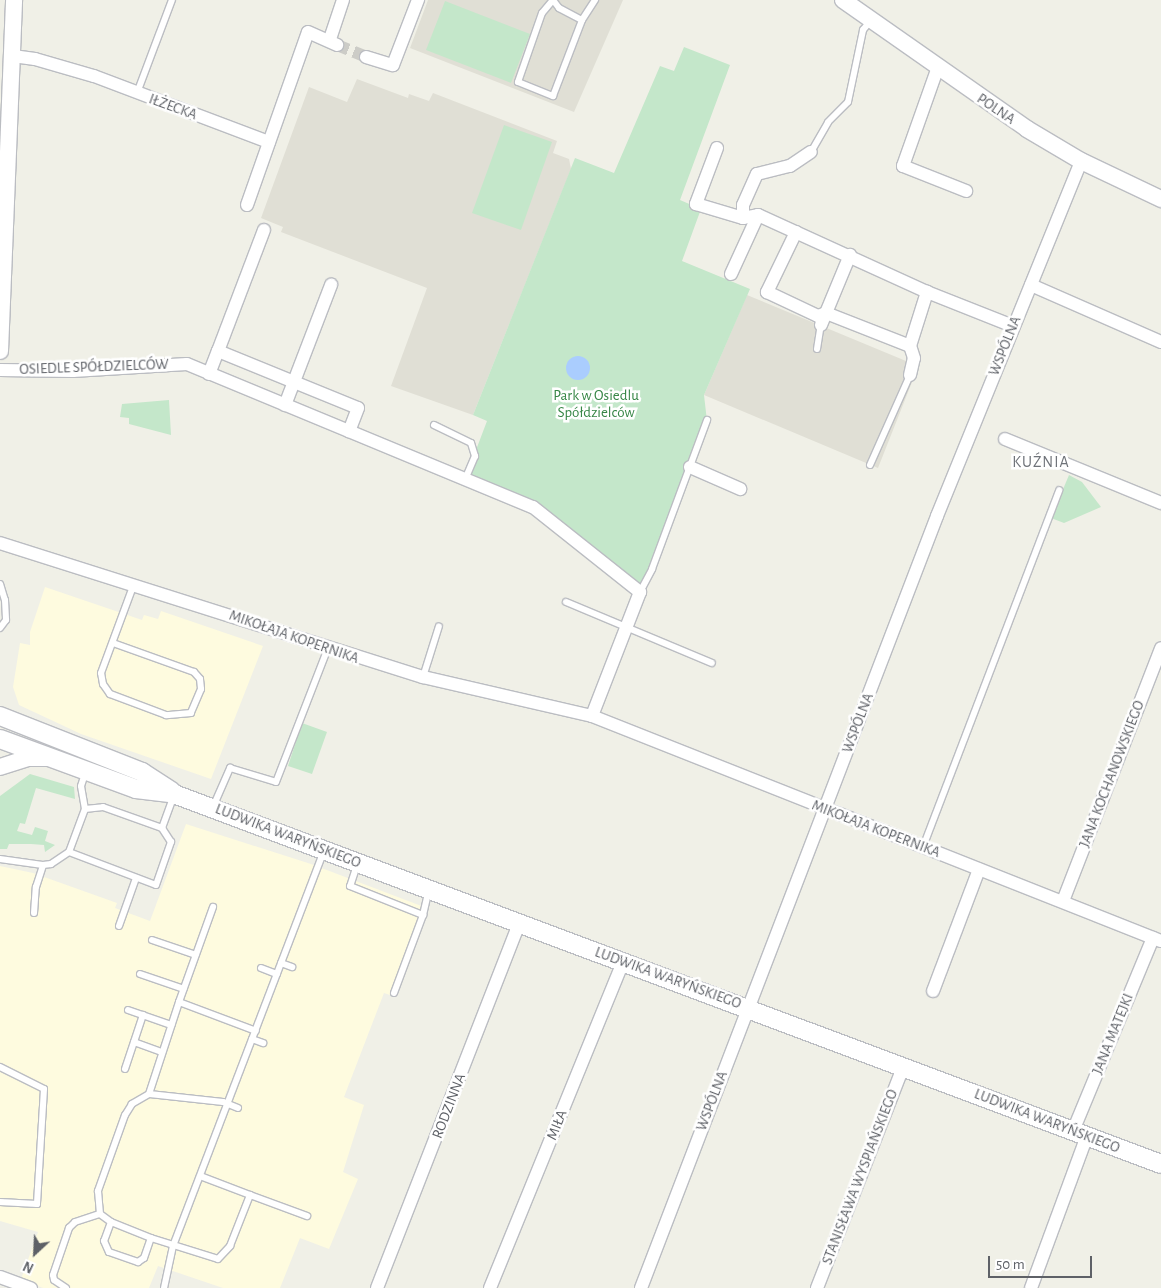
<!DOCTYPE html>
<html>
<head>
<meta charset="utf-8">
<style>
	body { margin:0 }
	#map { position:relative; width:1161px; height:1288px; overflow:hidden; background:#f0f0e7; font-family:"Alegreya Sans",sans-serif }
	div>[style] { position:absolute }
	[style*='--x'] { left:calc(var(--x)*1px); top:calc(var(--y)*1px); width:calc(var(--w)*1px); rotate:calc(var(--a)*1deg) }
	.commercial>* { inset:0; background:#fefbdf }
	.education>* { inset:0; background:#e0dfd5 }
	.green>* { inset:0; background:#c4e7ca }
	.water>* { inset:0; background:#aacdfe }
	.round { border-radius:50% }
	.minor-tunnel>* { height:12px; margin-top:-6px; transform-origin:0; background:repeating-linear-gradient(90deg,#ccccc7 0 12px,transparent 0 18px) }
	.roads { filter:drop-shadow(1px 0 #bbbdc2) drop-shadow(-1px 0 #bbbdc2) drop-shadow(0 1px #bbbdc2) drop-shadow(0 -1px #bbbdc2) }
	.service>* { height:6px; margin:-3px; padding:0 3px; transform-origin:3px; border-radius:3px; background:#fff }
	.minor>* { height:12px; margin:-6px; padding:0 6px; transform-origin:6px; border-radius:6px; background:#fff }
	.tertiary>* { height:16px; margin:-8px; padding:0 8px; transform-origin:8px; border-radius:8px; background:#fff }
	.secondary>* { height:18px; margin:-9px; padding:0 9px; transform-origin:9px; border-radius:9px; background:#fff }
	span { translate:-50% -50%; white-space:nowrap; text-align:center; line-height:1.15; -webkit-text-stroke:5px #fff; paint-order:stroke }
	.street-label { font-size:15px; color:#5e6167 }
	.park-label { font-size:15px; color:#378646 }
	.neighbourhood-label { font-size:16px; color:#6f7379; letter-spacing:1px }
	.north { position:absolute; left:10px; top:1228px; width:50px; height:50px; -webkit-text-stroke:4px #fff; paint-order:stroke; rotate:205deg; font-size:14px; font-weight:700; line-height:20px; text-align:center; color:#5e6167 }
	.north::after { content:''; display:block; margin:auto; width:18px; height:22px; background:#5e6167; clip-path:polygon(50% 0,100% 100%,50% 72%,0 100%) }
	.scale { position:absolute; left:988px; top:1256px; width:104px; height:22px; box-sizing:border-box; border:2px solid #5e6167; border-top:0; padding-left:6px; font-size:15px; line-height:18px; white-space:nowrap; color:#5e6167; -webkit-text-stroke:4px #fff; paint-order:stroke }
</style>
</head>
<body>
<div id="map">
	<div class="commercial">
		<i style="clip-path:polygon(45px 587px,142px 620px,144px 615px,158px 619px,161px 611px,263px 646px,211px 779px,81px 734px,19px 705px,13px 687px,20px 643px,30px 645px,30px 632px)"></i>
		<i style="clip-path:polygon(186px 824px,311px 864px,424px 907px,390px 995px,384px 993px,344px 1097px,364px 1105px,343px 1172px,358px 1179px,329px 1249px,300px 1238px,280px 1288px,223px 1288px,158px 1266px,149px 1288px,43px 1288px,21px 1279px,38px 1232px,0 1221px,0 866px,33px 873px,117px 903px,115px 908px,150px 921px)"></i>
	</div>
	<div class="education">
		<i style="clip-path:polygon(428px 0,623px 0,574px 112px,410px 48px)"></i>
		<i style="clip-path:polygon(357px 79px,408px 98px,409px 94px,429px 101px,433px 93px,557px 141px,553px 153px,569px 159px,571px 169px,473px 415px,391px 386px,427px 288px,281px 232px,283px 227px,261px 218px,309px 87px,347px 102px)"></i>
		<i style="clip-path:polygon(747px 295px,906px 361px,906px 373px,914px 377px,878px 468px,704px 395px)"></i>
	</div>
	<div class="green">
		<i style="clip-path:polygon(445px 1px,530px 34px,511px 83px,426px 50px)"></i>
		<i style="clip-path:polygon(684px 47px,730px 65px,680px 200px,701px 209px,682px 261px,750px 289px,704px 395px,707px 421px,640px 592px,533px 507px,465px 479px,487px 421px,473px 415px,575px 158px,614px 173px,660px 66px,674px 71px)"></i>
		<i style="clip-path:polygon(504px 125px,552px 142px,521px 230px,472px 213px)"></i>
		<i style="clip-path:polygon(169px 400px,171px 435px,129px 424px,129px 418px,120px 417px,122px 404px)"></i>
		<i style="clip-path:polygon(1069px 475px,1082px 482px,1101px 507px,1064px 523px,1051px 518px)"></i>
		<i style="clip-path:polygon(302px 723px,327px 732px,312px 774px,288px 766px)"></i>
		<i style="clip-path:polygon(30px 774px,74px 787px,75px 799px,36px 788px,25px 824px,20px 823px,17px 831px,32px 835px,35px 827px,48px 831px,45px 841px,55px 845px,45px 852px,44px 845px,31px 844px,9px 844px,7px 849px,0 849px,0 796px)"></i>
	</div>
	<div class="water">
		<i class="round" style="left:566px;top:356px;width:24px;height:24px"></i>
	</div>
	<div class="minor-tunnel">
		<i style="--x:337;--y:45;--w:31;--a:22"></i>
	</div>
	<div class="roads">
		<div class="service">
			<i style="--x:553;--y:0;--w:17;--a:130"></i>
			<i style="--x:542;--y:13;--w:73;--a:109.2"></i>
			<i style="--x:518;--y:82;--w:38;--a:22"></i>
			<i style="--x:553;--y:96;--w:81;--a:-69.1"></i>
			<i style="--x:553;--y:0;--w:10;--a:53"></i>
			<i style="--x:559;--y:8;--w:26;--a:28"></i>
			<i style="--x:582;--y:20;--w:24;--a:-57"></i>
			<i style="--x:137;--y:93;--w:99;--a:-69.4"></i>
			<i style="--x:811;--y:152;--w:34;--a:-60"></i>
			<i style="--x:828;--y:122;--w:28;--a:-45"></i>
			<i style="--x:848;--y:102;--w:74;--a:-78.2"></i>
			<i style="--x:863;--y:30;--w:13;--a:-51"></i>
			<i style="--x:817;--y:349;--w:24;--a:-81"></i>
			<i style="--x:434;--y:425;--w:41;--a:25.9"></i>
			<i style="--x:471;--y:443;--w:14;--a:73"></i>
			<i style="--x:475;--y:456;--w:25;--a:113"></i>
			<i style="--x:870;--y:465;--w:98;--a:-66"></i>
			<i style="--x:0;--y:584;--w:17;--a:73"></i>
			<i style="--x:5;--y:600;--w:20;--a:87"></i>
			<i style="--x:6;--y:620;--w:10;--a:127"></i>
			<i style="--x:640;--y:592;--w:26;--a:-62"></i>
			<i style="--x:652;--y:569;--w:159;--a:-69.7"></i>
			<i style="--x:566;--y:602;--w:158;--a:22.7"></i>
			<i style="--x:113;--y:643;--w:86;--a:19.7"></i>
			<i style="--x:194;--y:672;--w:9;--a:49"></i>
			<i style="--x:200;--y:679;--w:10;--a:84"></i>
			<i style="--x:201;--y:689;--w:26;--a:113"></i>
			<i style="--x:191;--y:713;--w:25;--a:175"></i>
			<i style="--x:166;--y:715;--w:60;--a:-159.4"></i>
			<i style="--x:110;--y:694;--w:12;--a:-125"></i>
			<i style="--x:103;--y:684;--w:11;--a:-100"></i>
			<i style="--x:101;--y:673;--w:95;--a:-69.7"></i>
			<i style="--x:423;--y:677;--w:53;--a:-72.6"></i>
			<i style="--x:213;--y:807;--w:43;--a:-66.4"></i>
			<i style="--x:230;--y:768;--w:48;--a:16.9"></i>
			<i style="--x:276;--y:782;--w:144;--a:-68.8"></i>
			<i style="--x:85;--y:809;--w:18;--a:-6"></i>
			<i style="--x:103;--y:807;--w:63;--a:19.6"></i>
			<i style="--x:923;--y:847;--w:382;--a:-69.1"></i>
			<i style="--x:69;--y:852;--w:93;--a:20.8"></i>
			<i style="--x:156;--y:885;--w:46;--a:-70.8"></i>
			<i style="--x:171;--y:842;--w:17;--a:-123"></i>
			<i style="--x:162;--y:828;--w:35;--a:-70"></i>
			<i style="--x:0;--y:859;--w:43;--a:7.9"></i>
			<i style="--x:43;--y:865;--w:8;--a:-7"></i>
			<i style="--x:51;--y:864;--w:22;--a:-34"></i>
			<i style="--x:69;--y:852;--w:46;--a:-69.6"></i>
			<i style="--x:85;--y:809;--w:23;--a:-100"></i>
			<i style="--x:81;--y:786;--w:16;--a:-72"></i>
			<i style="--x:357;--y:865;--w:22;--a:108"></i>
			<i style="--x:350;--y:886;--w:79;--a:21.7"></i>
			<i style="--x:34;--y:913;--w:26;--a:-86"></i>
			<i style="--x:36;--y:887;--w:23;--a:-72"></i>
			<i style="--x:119;--y:926;--w:51;--a:-70.5"></i>
			<i style="--x:152;--y:940;--w:46;--a:18.8"></i>
			<i style="--x:281;--y:963;--w:12;--a:20"></i>
			<i style="--x:261;--y:968;--w:17;--a:21"></i>
			<i style="--x:140;--y:974;--w:46;--a:18.8"></i>
			<i style="--x:394;--y:993;--w:83;--a:-69.6"></i>
			<i style="--x:423;--y:915;--w:26;--a:-77"></i>
			<i style="--x:179;--y:1002;--w:101;--a:-70.3"></i>
			<i style="--x:128;--y:1010;--w:46;--a:19.2"></i>
			<i style="--x:252;--y:1039;--w:12;--a:20"></i>
			<i style="--x:134;--y:1042;--w:30;--a:20"></i>
			<i style="--x:0;--y:1067;--w:49;--a:26.6"></i>
			<i style="--x:44;--y:1089;--w:115;--a:93.5"></i>
			<i style="--x:37;--y:1204;--w:37;--a:-177"></i>
			<i style="--x:125;--y:1069;--w:57;--a:-71.6"></i>
			<i style="--x:149;--y:1094;--w:20;--a:150"></i>
			<i style="--x:132;--y:1104;--w:13;--a:122"></i>
			<i style="--x:125;--y:1115;--w:81;--a:109.6"></i>
			<i style="--x:98;--y:1191;--w:23;--a:85"></i>
			<i style="--x:100;--y:1214;--w:14;--a:36"></i>
			<i style="--x:111;--y:1222;--w:43;--a:21.8"></i>
			<i style="--x:151;--y:1238;--w:70;--a:17.4"></i>
			<i style="--x:218;--y:1259;--w:18;--a:-47"></i>
			<i style="--x:230;--y:1246;--w:55;--a:-68.6"></i>
			<i style="--x:250;--y:1195;--w:53;--a:-159.2"></i>
			<i style="--x:238;--y:1108;--w:16;--a:-158"></i>
			<i style="--x:223;--y:1102;--w:74;--a:-173.8"></i>
			<i style="--x:149;--y:1094;--w:97;--a:-71.9"></i>
			<i style="--x:179;--y:1002;--w:82;--a:20.6"></i>
			<i style="--x:250;--y:1195;--w:61;--a:20.2"></i>
			<i style="--x:111;--y:1222;--w:20;--a:110"></i>
			<i style="--x:104;--y:1241;--w:12;--a:66"></i>
			<i style="--x:109;--y:1252;--w:31;--a:19"></i>
			<i style="--x:138;--y:1262;--w:7;--a:-34"></i>
			<i style="--x:144;--y:1258;--w:21;--a:-71"></i>
			<i style="--x:66;--y:1288;--w:14;--a:-146"></i>
			<i style="--x:54;--y:1280;--w:5;--a:-101"></i>
			<i style="--x:53;--y:1275;--w:50;--a:-71.2"></i>
			<i style="--x:69;--y:1228;--w:8;--a:-45"></i>
			<i style="--x:75;--y:1222;--w:26;--a:-18"></i>
			<i style="--x:164;--y:1288;--w:43;--a:-77.9"></i>
			<i style="--x:173;--y:1246;--w:423;--a:-69.1"></i>
		</div>
		<div class="minor">
			<i style="--x:330;--y:39;--w:41;--a:-71.6"></i>
			<i style="--x:13;--y:56;--w:22;--a:8"></i>
			<i style="--x:35;--y:59;--w:61;--a:16.1"></i>
			<i style="--x:94;--y:76;--w:187;--a:20.7"></i>
			<i style="--x:366;--y:57;--w:28;--a:17"></i>
			<i style="--x:393;--y:65;--w:70;--a:-69"></i>
			<i style="--x:938;--y:67;--w:105;--a:109.5"></i>
			<i style="--x:903;--y:166;--w:68;--a:21.6"></i>
			<i style="--x:717;--y:148;--w:60;--a:110.6"></i>
			<i style="--x:696;--y:204;--w:49;--a:16.6"></i>
			<i style="--x:743;--y:218;--w:15;--a:-11"></i>
			<i style="--x:758;--y:215;--w:186;--a:24.5"></i>
			<i style="--x:927;--y:292;--w:92;--a:21.6"></i>
			<i style="--x:247;--y:205;--w:183;--a:-70.6"></i>
			<i style="--x:308;--y:32;--w:32;--a:24"></i>
			<i style="--x:743;--y:218;--w:13;--a:-90"></i>
			<i style="--x:743;--y:205;--w:34;--a:-66"></i>
			<i style="--x:757;--y:174;--w:34;--a:-14"></i>
			<i style="--x:790;--y:166;--w:25;--a:-34"></i>
			<i style="--x:264;--y:230;--w:129;--a:110.8"></i>
			<i style="--x:218;--y:351;--w:151;--a:22.2"></i>
			<i style="--x:358;--y:408;--w:25;--a:111"></i>
			<i style="--x:796;--y:232;--w:67;--a:115.8"></i>
			<i style="--x:767;--y:292;--w:56;--a:25.2"></i>
			<i style="--x:818;--y:316;--w:9;--a:-21"></i>
			<i style="--x:826;--y:313;--w:90;--a:21.4"></i>
			<i style="--x:731;--y:274;--w:65;--a:-65.4"></i>
			<i style="--x:1031;--y:285;--w:142;--a:23.7"></i>
			<i style="--x:821;--y:325;--w:76;--a:-67.5"></i>
			<i style="--x:0;--y:370;--w:73;--a:0.8"></i>
			<i style="--x:73;--y:371;--w:114;--a:-3.5"></i>
			<i style="--x:187;--y:364;--w:374;--a:22.5"></i>
			<i style="--x:533;--y:507;--w:137;--a:38.5"></i>
			<i style="--x:640;--y:592;--w:133;--a:111.2"></i>
			<i style="--x:209;--y:374;--w:25;--a:-69"></i>
			<i style="--x:910;--y:375;--w:17;--a:-77"></i>
			<i style="--x:914;--y:358;--w:13;--a:-108"></i>
			<i style="--x:910;--y:346;--w:57;--a:-72.5"></i>
			<i style="--x:285;--y:405;--w:129;--a:-69"></i>
			<i style="--x:1005;--y:439;--w:169;--a:22.3"></i>
			<i style="--x:690;--y:467;--w:55;--a:23.7"></i>
			<i style="--x:0;--y:543;--w:444;--a:17.6"></i>
			<i style="--x:423;--y:677;--w:173;--a:13"></i>
			<i style="--x:592;--y:716;--w:612;--a:21.58"></i>
			<i style="--x:1063;--y:901;--w:271;--a:-68.8"></i>
			<i style="--x:933;--y:991;--w:130;--a:-69.3"></i>
			<i style="--x:1073;--y:1131;--w:209;--a:-67.5"></i>
			<i style="--x:0;--y:1277;--w:33;--a:20"></i>
			<i style="--x:377;--y:1288;--w:392;--a:-68.7"></i>
			<i style="--x:490;--y:1288;--w:352;--a:-67.8"></i>
			<i style="--x:641;--y:1288;--w:827;--a:-69.02"></i>
			<i style="--x:937;--y:516;--w:383;--a:-67.9"></i>
			<i style="--x:817;--y:1288;--w:237;--a:-68.7"></i>
			<i style="--x:1031;--y:1288;--w:162;--a:-69.8"></i>
		</div>
		<div class="tertiary">
			<i style="--x:843;--y:0;--w:225;--a:35"></i>
			<i style="--x:1027;--y:129;--w:63;--a:30.7"></i>
			<i style="--x:1081;--y:161;--w:89;--a:25.4"></i>
			<i style="--x:0;--y:351;--w:351;--a:-87.7"></i>
			<i style="--x:0;--y:767;--w:29;--a:-18"></i>
			<i style="--x:28;--y:758;--w:20;--a:0"></i>
		</div>
		<div class="secondary">
			<i style="--x:0;--y:716;--w:153;--a:21.5"></i>
			<i style="--x:142;--y:772;--w:35;--a:33"></i>
			<i style="--x:0;--y:739;--w:145;--a:20.2"></i>
			<i style="--x:136;--y:789;--w:38;--a:7"></i>
			<i style="--x:174;--y:794;--w:1054;--a:20.55"></i>
		</div>
	</div>
	<div class="street-label">
		<span style="left:173px;top:107px;rotate:20deg">IŁŻECKA</span>
		<span style="left:996px;top:109px;rotate:34deg">POLNA</span>
		<span style="left:1005px;top:346px;rotate:-68deg">WSPÓLNA</span>
		<span style="left:94px;top:367px;rotate:-2deg">OSIEDLE SPÓŁDZIELCÓW</span>
		<span style="left:294px;top:637px;rotate:19deg">MIKOŁAJA KOPERNIKA</span>
		<span style="left:858px;top:723px;rotate:-69deg">WSPÓLNA</span>
		<span style="left:1112px;top:774px;rotate:-69deg">JANA KOCHANOWSKIEGO</span>
		<span style="left:876px;top:829px;rotate:21deg">MIKOŁAJA KOPERNIKA</span>
		<span style="left:288px;top:836px;rotate:21deg">LUDWIKA WARYŃSKIEGO</span>
		<span style="left:668px;top:978px;rotate:20deg">LUDWIKA WARYŃSKIEGO</span>
		<span style="left:1113px;top:1034px;rotate:-68deg">JANA MATEJKI</span>
		<span style="left:712px;top:1101px;rotate:-69deg">WSPÓLNA</span>
		<span style="left:449px;top:1106px;rotate:-69deg">RODZINNA</span>
		<span style="left:1047px;top:1121px;rotate:21deg">LUDWIKA WARYŃSKIEGO</span>
		<span style="left:557px;top:1125px;rotate:-68deg">MIŁA</span>
		<span style="left:860px;top:1177px;rotate:-69deg">STANISŁAWA WYSPIAŃSKIEGO</span>
	</div>
	<div class="park-label">
		<span style="left:596px;top:404px">Park w Osiedlu<br>Spółdzielców</span>
	</div>
	<div class="neighbourhood-label">
		<span style="left:1041px;top:462px">KUŹNIA</span>
	</div>
	<div class="north">N</div>
	<div class="scale">50 m</div>
</div>
</body>
</html>
